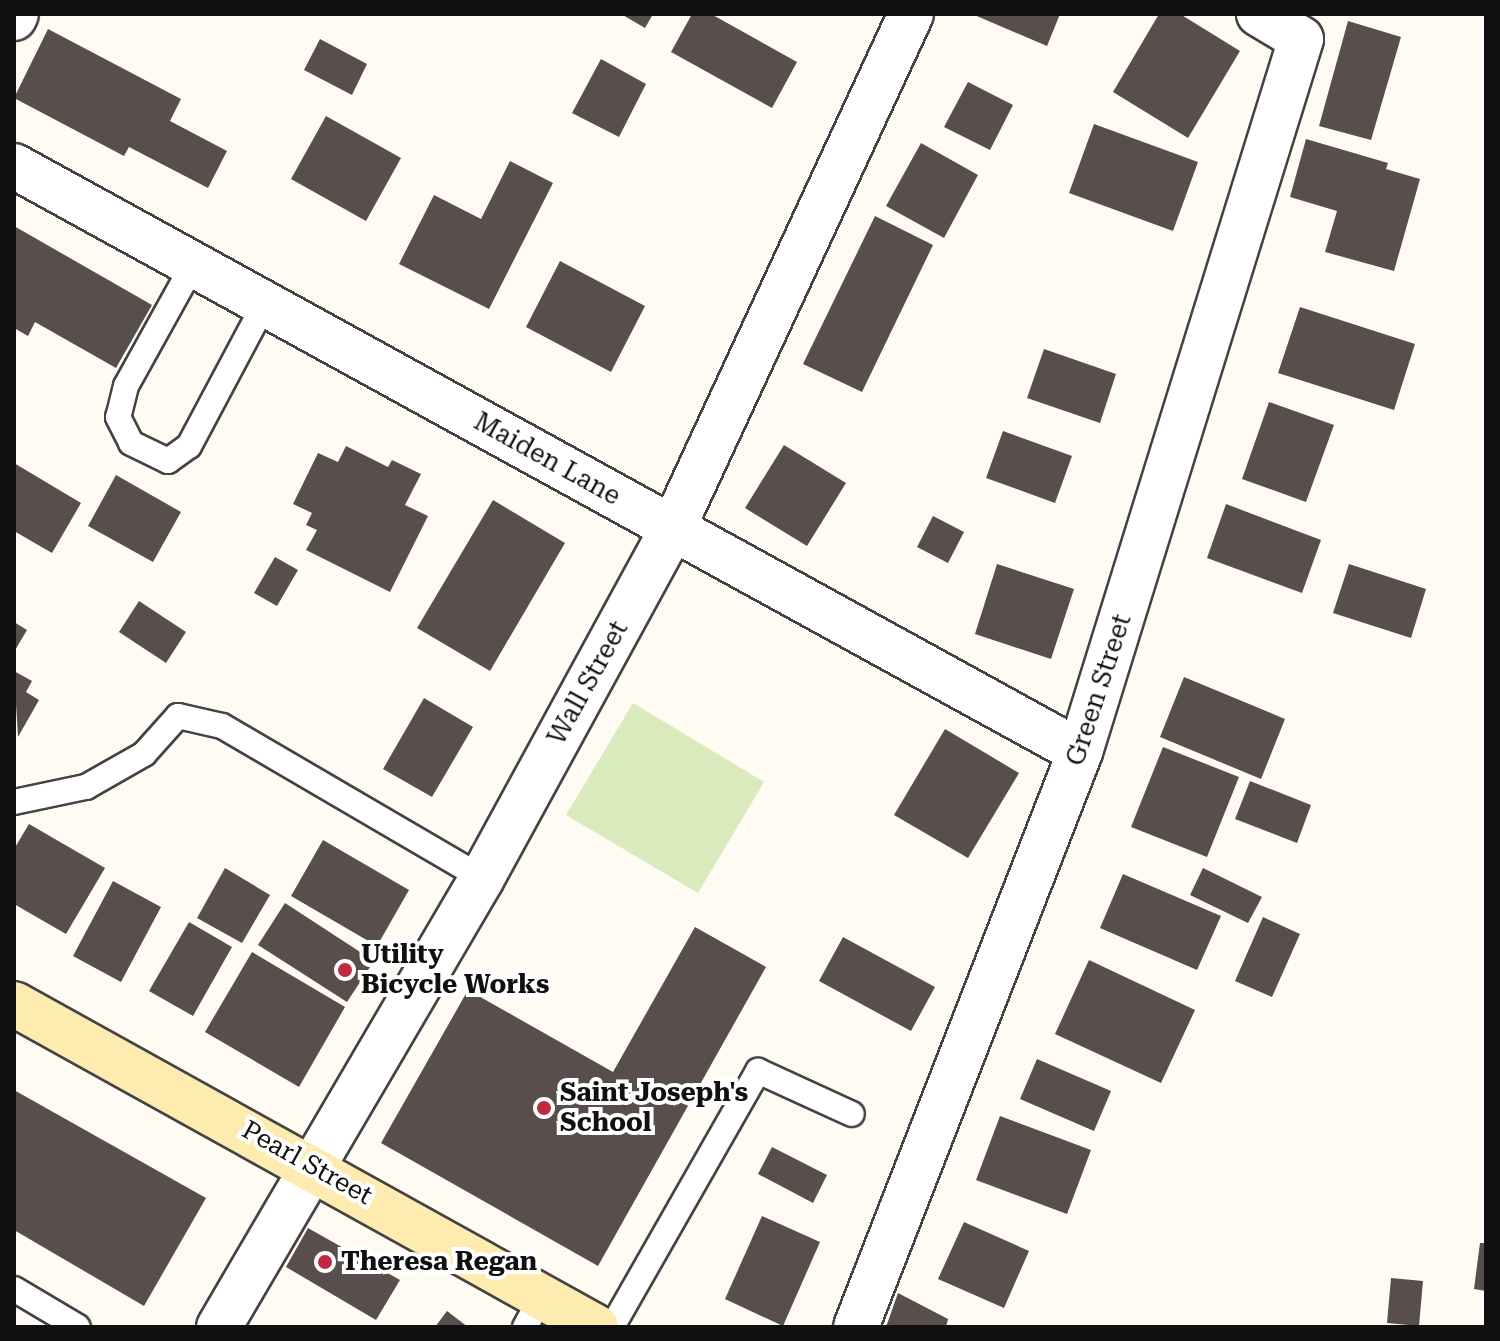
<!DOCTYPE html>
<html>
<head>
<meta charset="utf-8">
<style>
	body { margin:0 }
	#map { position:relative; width:1500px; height:1341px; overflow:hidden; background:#fffbf3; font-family:"Roboto Serif",serif }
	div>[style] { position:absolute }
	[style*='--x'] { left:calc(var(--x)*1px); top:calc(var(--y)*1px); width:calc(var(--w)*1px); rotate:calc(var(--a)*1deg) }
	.green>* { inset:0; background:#d9eabc }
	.building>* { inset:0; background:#584f4c }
	.roads { filter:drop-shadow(2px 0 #434343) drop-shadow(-2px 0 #434343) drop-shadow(0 2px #434343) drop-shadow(0 -2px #434343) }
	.service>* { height:24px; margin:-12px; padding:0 12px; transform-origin:12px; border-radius:12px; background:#fff }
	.minor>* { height:44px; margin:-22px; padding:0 22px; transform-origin:22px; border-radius:22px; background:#fff }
	.secondary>* { height:44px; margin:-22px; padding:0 22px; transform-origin:22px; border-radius:22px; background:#fdebaf }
	.dots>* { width:22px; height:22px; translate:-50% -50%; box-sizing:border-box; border:4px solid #fff; border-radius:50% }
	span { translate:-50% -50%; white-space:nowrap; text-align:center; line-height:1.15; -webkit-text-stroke:8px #fff; paint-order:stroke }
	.street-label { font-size:26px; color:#101010 }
	.poi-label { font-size:26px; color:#101010; font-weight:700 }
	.left { translate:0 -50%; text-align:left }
	.frame { position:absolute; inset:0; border:16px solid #101010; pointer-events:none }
</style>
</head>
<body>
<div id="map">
	<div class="green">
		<i style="clip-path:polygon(633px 703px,764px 782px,698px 893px,566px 815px)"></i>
	</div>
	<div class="building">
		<i style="clip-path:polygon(621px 14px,653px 14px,645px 28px)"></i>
		<i style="clip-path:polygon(692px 14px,711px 14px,797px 62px,772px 108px,671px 52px)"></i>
		<i style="clip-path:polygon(972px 14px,1060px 14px,1047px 46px)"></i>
		<i style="clip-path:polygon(1159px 14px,1180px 14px,1240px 51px,1188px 138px,1113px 92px)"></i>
		<i style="clip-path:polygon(1348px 21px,1401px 37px,1371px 140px,1319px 126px)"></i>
		<i style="clip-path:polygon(48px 29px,181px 99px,170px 121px,227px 151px,208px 188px,129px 147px,124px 156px,14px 98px)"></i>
		<i style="clip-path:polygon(320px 39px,367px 64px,352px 95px,304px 70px)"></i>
		<i style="clip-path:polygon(601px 59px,646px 84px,619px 137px,572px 113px)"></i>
		<i style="clip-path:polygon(968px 82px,1013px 105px,990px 150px,944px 127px)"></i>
		<i style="clip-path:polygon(326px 116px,401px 158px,366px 221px,291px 179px)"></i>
		<i style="clip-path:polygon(1094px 124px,1198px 162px,1173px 231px,1069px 193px)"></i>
		<i style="clip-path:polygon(1306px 139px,1388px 163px,1386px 169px,1420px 179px,1394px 271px,1325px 252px,1337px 211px,1290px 197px)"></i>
		<i style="clip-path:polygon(921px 143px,978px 175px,944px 238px,886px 206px)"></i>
		<i style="clip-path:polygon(510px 161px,553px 183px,489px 309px,399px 264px,434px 195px,481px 219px)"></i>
		<i style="clip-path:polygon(875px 216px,933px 245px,862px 392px,803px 364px)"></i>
		<i style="clip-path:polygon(14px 226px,152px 305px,116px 368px,35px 322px,28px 336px,14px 328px)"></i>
		<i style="clip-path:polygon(560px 261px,645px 306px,611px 372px,526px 327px)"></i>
		<i style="clip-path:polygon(1300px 307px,1415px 344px,1394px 410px,1278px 373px)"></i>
		<i style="clip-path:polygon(1044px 349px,1116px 374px,1100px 423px,1027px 398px)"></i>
		<i style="clip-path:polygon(1269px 402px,1334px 425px,1306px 502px,1242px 479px)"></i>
		<i style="clip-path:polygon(1003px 431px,1072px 456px,1055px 503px,986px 478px)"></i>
		<i style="clip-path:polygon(784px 445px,846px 483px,807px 546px,745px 508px)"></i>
		<i style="clip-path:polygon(346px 446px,388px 467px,392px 460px,421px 474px,405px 505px,428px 516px,390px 592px,306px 550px,317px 530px,306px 525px,312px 513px,293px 504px,318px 453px,338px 462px)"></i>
		<i style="clip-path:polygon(14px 463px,81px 503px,52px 553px,14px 531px)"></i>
		<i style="clip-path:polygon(116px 475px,181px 512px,153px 562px,88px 526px)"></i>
		<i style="clip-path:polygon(493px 500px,565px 543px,490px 671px,417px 628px)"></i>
		<i style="clip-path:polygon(1226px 504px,1321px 540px,1302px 593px,1207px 558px)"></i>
		<i style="clip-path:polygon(933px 516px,964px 532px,948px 563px,917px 547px)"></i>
		<i style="clip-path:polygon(275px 557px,298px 570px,277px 606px,254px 593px)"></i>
		<i style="clip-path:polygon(997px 564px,1074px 589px,1051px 659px,975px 634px)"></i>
		<i style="clip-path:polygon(1349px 564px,1426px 589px,1411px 638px,1333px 613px)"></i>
		<i style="clip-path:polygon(139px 601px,186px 632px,166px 663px,119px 632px)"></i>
		<i style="clip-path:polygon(14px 622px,27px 630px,14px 652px)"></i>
		<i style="clip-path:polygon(14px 671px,32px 681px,26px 692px,39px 700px,18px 737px)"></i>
		<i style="clip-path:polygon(1184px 677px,1285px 719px,1261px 779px,1160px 737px)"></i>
		<i style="clip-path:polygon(424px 698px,473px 727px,432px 797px,383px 769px)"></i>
		<i style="clip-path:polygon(945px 729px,1019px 773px,968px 858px,894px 815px)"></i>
		<i style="clip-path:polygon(1163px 747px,1239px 777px,1207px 857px,1131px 827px)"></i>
		<i style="clip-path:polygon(1250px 781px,1311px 805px,1297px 843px,1235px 819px)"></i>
		<i style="clip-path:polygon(29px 824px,105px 868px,66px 934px,14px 904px,14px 849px)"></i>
		<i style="clip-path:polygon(323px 840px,409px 890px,377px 946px,291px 896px)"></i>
		<i style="clip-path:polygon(225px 868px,270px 895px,242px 943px,197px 918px)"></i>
		<i style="clip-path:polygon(1203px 868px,1262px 897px,1248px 923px,1190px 895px)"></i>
		<i style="clip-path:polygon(1123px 874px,1221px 916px,1197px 970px,1100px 928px)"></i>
		<i style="clip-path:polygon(113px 881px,161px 907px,121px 982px,73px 956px)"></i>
		<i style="clip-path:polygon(285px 903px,374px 961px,347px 1002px,258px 945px)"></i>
		<i style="clip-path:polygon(1263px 917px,1300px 934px,1272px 997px,1235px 981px)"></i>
		<i style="clip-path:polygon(189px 922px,232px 947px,193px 1016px,149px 991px)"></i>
		<i style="clip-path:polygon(695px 927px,766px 967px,598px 1266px,381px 1143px,468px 990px,613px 1072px)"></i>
		<i style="clip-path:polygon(843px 937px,935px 987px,911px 1031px,819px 981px)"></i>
		<i style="clip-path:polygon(252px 952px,345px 1007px,299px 1087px,205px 1032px)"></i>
		<i style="clip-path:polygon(1089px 960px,1195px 1010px,1161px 1083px,1055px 1034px)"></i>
		<i style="clip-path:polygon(1037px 1059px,1111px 1091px,1094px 1131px,1020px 1099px)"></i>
		<i style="clip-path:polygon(14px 1090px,206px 1198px,144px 1306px,14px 1230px)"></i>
		<i style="clip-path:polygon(1000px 1116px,1091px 1150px,1067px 1214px,976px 1180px)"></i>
		<i style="clip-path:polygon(772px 1147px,827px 1175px,813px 1203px,758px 1174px)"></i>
		<i style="clip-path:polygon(762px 1216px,820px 1242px,783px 1326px,725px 1299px)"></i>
		<i style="clip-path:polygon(964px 1222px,1029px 1251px,1004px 1308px,938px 1279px)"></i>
		<i style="clip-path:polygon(308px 1228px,400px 1280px,376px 1320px,286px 1267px)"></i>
		<i style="clip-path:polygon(1480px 1243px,1486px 1243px,1486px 1291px,1474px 1289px)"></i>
		<i style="clip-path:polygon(1391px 1278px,1423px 1281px,1419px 1326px,1387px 1323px)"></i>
		<i style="clip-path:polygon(898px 1293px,948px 1319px,946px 1327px,886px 1327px)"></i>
		<i style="clip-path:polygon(447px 1311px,468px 1327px,435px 1327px)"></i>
	</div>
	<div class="roads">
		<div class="service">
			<i style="--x:193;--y:265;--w:138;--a:119"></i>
			<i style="--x:126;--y:386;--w:32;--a:104"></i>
			<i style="--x:118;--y:417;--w:29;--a:63"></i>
			<i style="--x:131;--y:443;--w:41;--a:25.9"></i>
			<i style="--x:168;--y:461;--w:26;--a:-36"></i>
			<i style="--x:189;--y:446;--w:162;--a:-62"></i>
			<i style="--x:14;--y:802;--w:74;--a:-11.8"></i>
			<i style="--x:86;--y:787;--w:67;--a:-29.6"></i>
			<i style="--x:144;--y:754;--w:51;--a:-48.2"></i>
			<i style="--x:178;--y:716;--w:45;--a:12.8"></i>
			<i style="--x:222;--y:726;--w:301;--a:30.3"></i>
			<i style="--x:14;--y:1289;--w:74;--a:30.7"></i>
			<i style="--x:525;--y:1327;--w:35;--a:-61"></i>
			<i style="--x:612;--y:1327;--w:295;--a:-60.3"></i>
			<i style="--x:758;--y:1071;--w:103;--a:24.6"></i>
		</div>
		<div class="minor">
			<i style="--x:14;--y:18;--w:4;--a:-63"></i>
			<i style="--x:14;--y:166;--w:1216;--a:28.8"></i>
			<i style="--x:219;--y:1327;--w:520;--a:-59.64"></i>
			<i style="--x:482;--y:878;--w:399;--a:-61.4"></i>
			<i style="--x:673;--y:528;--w:566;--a:-65.15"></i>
			<i style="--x:856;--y:1327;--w:617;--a:-68.72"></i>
			<i style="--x:1080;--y:752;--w:746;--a:-72.78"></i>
			<i style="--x:1301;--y:39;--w:49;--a:-149.2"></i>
		</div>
		<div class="secondary">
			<i style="--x:14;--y:1004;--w:666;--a:29.03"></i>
		</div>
	</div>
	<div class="dots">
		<i style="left:345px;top:970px;background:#bf2943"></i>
		<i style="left:544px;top:1108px;background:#bf2943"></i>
		<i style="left:325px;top:1262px;background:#bf2943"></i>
	</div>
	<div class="street-label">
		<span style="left:547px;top:459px;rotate:29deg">Maiden Lane</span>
		<span style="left:588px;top:683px;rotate:-61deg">Wall Street</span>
		<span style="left:1099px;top:690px;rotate:-72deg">Green Street</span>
		<span style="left:307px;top:1163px;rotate:29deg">Pearl Street</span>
	</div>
	<div class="poi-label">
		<span class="left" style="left:361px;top:970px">Utility<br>Bicycle Works</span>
		<span class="left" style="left:560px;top:1108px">Saint Joseph's<br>School</span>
		<span class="left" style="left:341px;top:1262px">Theresa Regan</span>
	</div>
	<div class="frame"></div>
</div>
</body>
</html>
